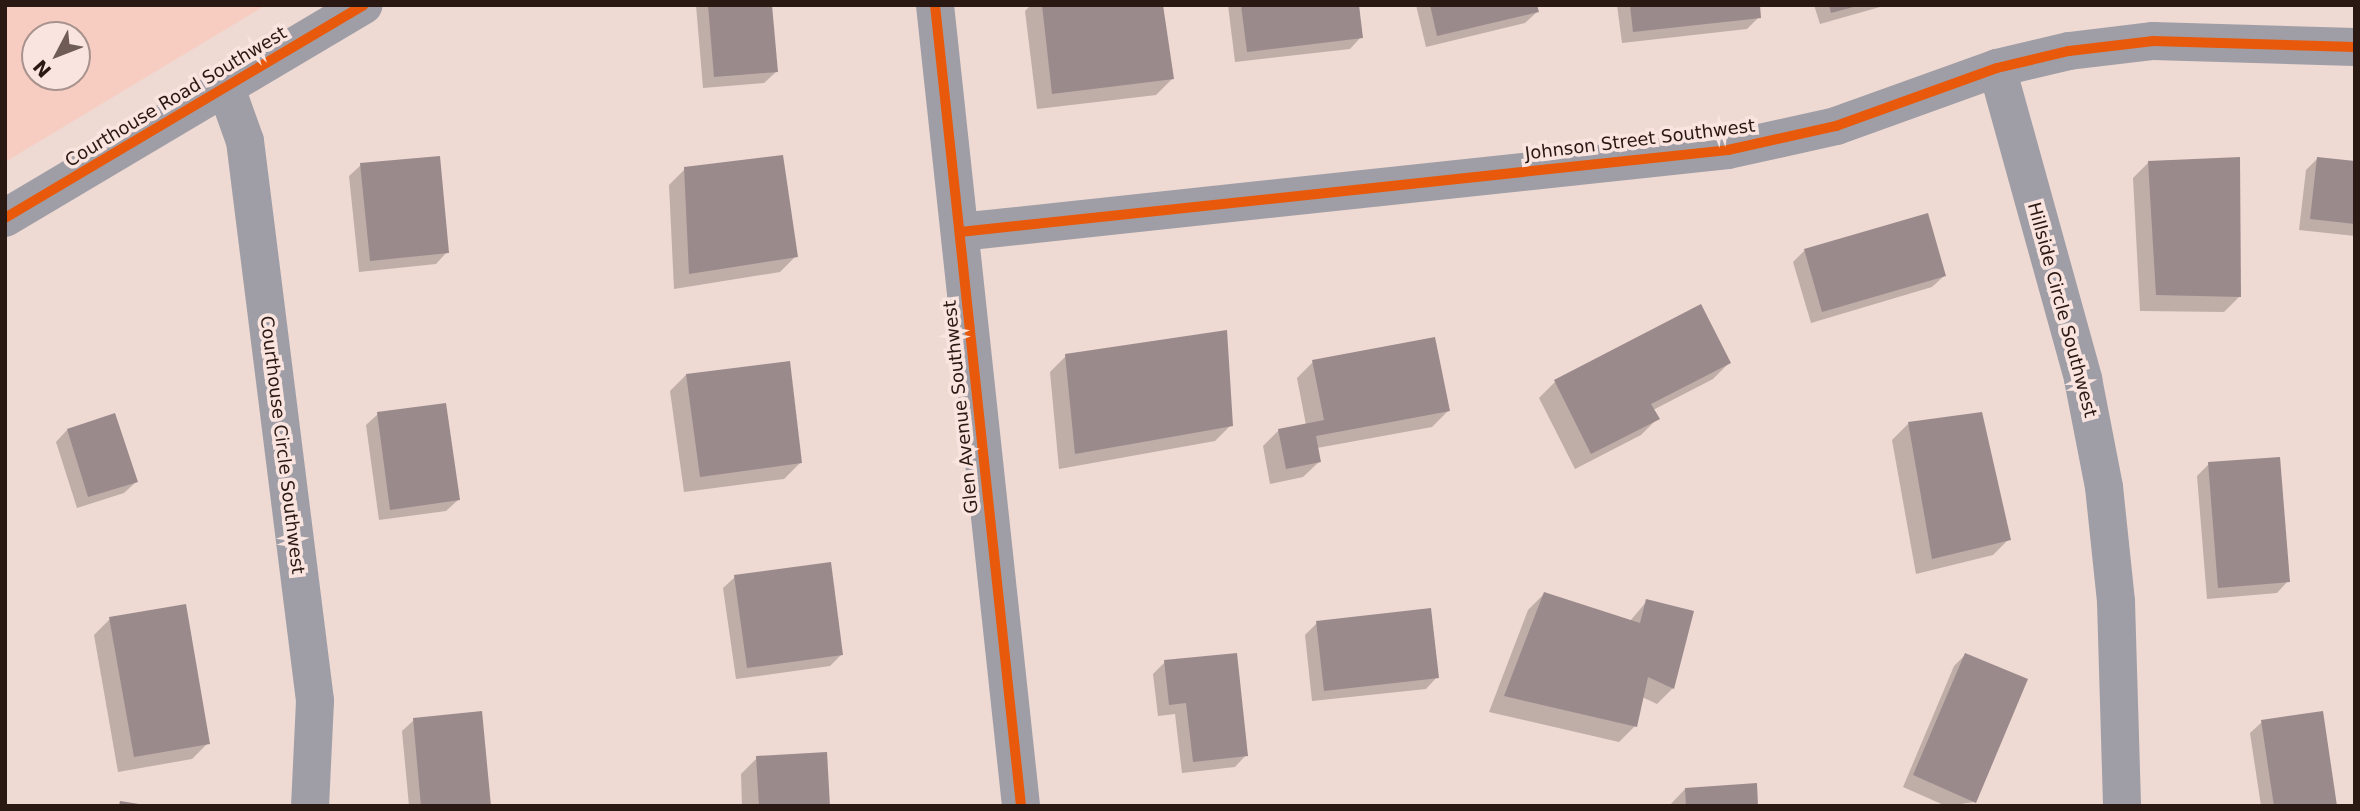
<!DOCTYPE html>
<html>
<head>
<meta charset="utf-8">
<style>
	body { margin:0 }
	#map { position:relative; width:2360px; height:811px; overflow:hidden; background:#efd9d3; font-family:"DejaVu Sans",sans-serif }
	div>[style] { position:absolute }
	[style*='--x'] { left:calc(var(--x)*1px); top:calc(var(--y)*1px); width:calc(var(--w)*1px); rotate:calc(var(--a)*1deg) }
	.built>* { inset:0; background:#f7ccc1 }
	.shadow>* { inset:0; background:#0003 }
	.building>* { inset:0; background:#9b8a8c }
	.minor>* { height:38px; margin:-19px; padding:0 19px; transform-origin:19px; border-radius:19px; background:#9f9ea6 }
	.tertiary>* { height:38px; margin:-19px; padding:0 19px; transform-origin:19px; border-radius:19px; background:#9f9ea6 }
	.cycleway>* { height:10px; margin:-5px; padding:0 5px; transform-origin:5px; border-radius:5px; background:#e8590c }
	span { translate:-50% -50%; white-space:nowrap; text-align:center; line-height:1.15; -webkit-text-stroke:7px #fae4df; paint-order:stroke }
	.street-label { font-size:18px; color:#2a1813 }
	.frame { position:absolute; inset:0; border:7px solid #2a1813; pointer-events:none }
	.north { position:absolute; left:21px; top:21px; width:70px; height:70px; box-sizing:border-box; background:#fae4df; border:2px solid #a7928d; border-radius:50%; rotate:228deg; font-size:19px; font-weight:700; line-height:28px; text-align:center; color:#2a1813 }
	.north::after { content:''; display:block; margin:auto; width:24px; height:32px; background:#6f5c56; clip-path:polygon(50% 0,100% 100%,50% 72%,0 100%) }
</style>
</head>
<body>
<div id="map">
	<div class="built">
		<i style="clip-path:polygon(evenodd,5px 5px,266px 5px,5px 162px,5px 5px,35px 35px,77px 35px,77px 77px,35px 77px,35px 35px)"></i>
	</div>
	<div class="shadow">
		<i style="clip-path:polygon(696px 5px,770px 5px,776px 72px,764px 83px,703px 88px)"></i>
		<i style="clip-path:polygon(1031px 5px,1162px 5px,1172px 79px,1156px 95px,1037px 109px,1025px 11px)"></i>
		<i style="clip-path:polygon(1228px 5px,1357px 5px,1361px 37px,1350px 49px,1235px 62px)"></i>
		<i style="clip-path:polygon(1416px 5px,1535px 5px,1537px 12px,1525px 23px,1426px 47px)"></i>
		<i style="clip-path:polygon(1617px 5px,1758px 5px,1759px 17px,1747px 29px,1622px 43px)"></i>
		<i style="clip-path:polygon(1814px 5px,1887px 5px,1820px 24px)"></i>
		<i style="clip-path:polygon(2317px 159px,2355px 163px,2355px 236px,2299px 230px,2306px 170px)"></i>
		<i style="clip-path:polygon(2149px 162px,2240px 296px,2224px 312px,2140px 311px,2133px 178px)"></i>
		<i style="clip-path:polygon(361px 165px,447px 252px,436px 264px,359px 272px,349px 176px)"></i>
		<i style="clip-path:polygon(685px 169px,796px 256px,780px 272px,674px 289px,669px 185px)"></i>
		<i style="clip-path:polygon(1805px 250px,1944px 276px,1932px 287px,1811px 323px,1793px 262px)"></i>
		<i style="clip-path:polygon(1701px 307px,1729px 363px,1713px 379px,1653px 410px,1657px 419px,1641px 435px,1575px 469px,1539px 398px,1555px 382px)"></i>
		<i style="clip-path:polygon(1066px 356px,1231px 425px,1215px 441px,1059px 469px,1050px 372px)"></i>
		<i style="clip-path:polygon(1313px 362px,1448px 411px,1432px 427px,1317px 448px,1320px 461px,1303px 477px,1270px 484px,1263px 446px,1279px 430px,1306px 425px,1297px 378px)"></i>
		<i style="clip-path:polygon(686px 375px,800px 463px,784px 479px,684px 492px,670px 391px)"></i>
		<i style="clip-path:polygon(378px 414px,458px 500px,446px 511px,379px 520px,366px 425px)"></i>
		<i style="clip-path:polygon(1908px 424px,2009px 539px,1993px 555px,1916px 574px,1892px 440px)"></i>
		<i style="clip-path:polygon(67px 430px,136px 482px,124px 493px,77px 508px,56px 442px)"></i>
		<i style="clip-path:polygon(2209px 464px,2288px 581px,2277px 593px,2207px 599px,2197px 476px)"></i>
		<i style="clip-path:polygon(735px 577px,841px 655px,830px 666px,736px 679px,723px 588px)"></i>
		<i style="clip-path:polygon(1544px 594px,1630px 621px,1647px 601px,1673px 688px,1657px 704px,1642px 697px,1635px 726px,1619px 742px,1489px 712px,1528px 610px)"></i>
		<i style="clip-path:polygon(110px 619px,208px 743px,192px 759px,118px 772px,94px 635px)"></i>
		<i style="clip-path:polygon(1317px 623px,1437px 677px,1426px 689px,1312px 701px,1305px 635px)"></i>
		<i style="clip-path:polygon(1965px 655px,1975px 802px,1946px 806px,1903px 787px,1954px 666px)"></i>
		<i style="clip-path:polygon(1165px 662px,1246px 755px,1235px 767px,1182px 773px,1175px 714px,1158px 716px,1153px 674px)"></i>
		<i style="clip-path:polygon(414px 720px,489px 806px,409px 806px,402px 731px)"></i>
		<i style="clip-path:polygon(2262px 722px,2335px 806px,2261px 806px,2250px 733px)"></i>
		<i style="clip-path:polygon(757px 758px,828px 806px,742px 806px,741px 774px)"></i>
		<i style="clip-path:polygon(1685px 789px,1757px 806px,1669px 806px)"></i>
	</div>
	<div class="building">
		<i style="clip-path:polygon(708px 5px,772px 5px,778px 72px,714px 77px)"></i>
		<i style="clip-path:polygon(1042px 5px,1163px 5px,1174px 79px,1052px 94px)"></i>
		<i style="clip-path:polygon(1241px 5px,1359px 5px,1363px 38px,1247px 52px)"></i>
		<i style="clip-path:polygon(1430px 5px,1537px 5px,1539px 12px,1437px 36px)"></i>
		<i style="clip-path:polygon(1630px 5px,1760px 5px,1761px 18px,1633px 32px)"></i>
		<i style="clip-path:polygon(1829px 5px,1857px 5px,1857px 6px,1831px 13px)"></i>
		<i style="clip-path:polygon(783px 155px,798px 257px,689px 274px,684px 167px)"></i>
		<i style="clip-path:polygon(440px 156px,449px 253px,370px 261px,360px 163px)"></i>
		<i style="clip-path:polygon(2240px 157px,2241px 297px,2156px 295px,2148px 161px)"></i>
		<i style="clip-path:polygon(2317px 157px,2355px 161px,2355px 224px,2310px 219px)"></i>
		<i style="clip-path:polygon(1928px 213px,1946px 276px,1822px 312px,1804px 249px)"></i>
		<i style="clip-path:polygon(1701px 304px,1731px 363px,1651px 404px,1660px 419px,1591px 454px,1554px 380px)"></i>
		<i style="clip-path:polygon(1227px 330px,1233px 426px,1075px 454px,1065px 354px)"></i>
		<i style="clip-path:polygon(1435px 337px,1450px 411px,1316px 436px,1321px 462px,1286px 469px,1278px 429px,1324px 420px,1312px 360px)"></i>
		<i style="clip-path:polygon(790px 361px,802px 463px,700px 477px,686px 374px)"></i>
		<i style="clip-path:polygon(446px 403px,460px 500px,390px 510px,377px 412px)"></i>
		<i style="clip-path:polygon(1982px 412px,2011px 540px,1932px 559px,1908px 422px)"></i>
		<i style="clip-path:polygon(115px 413px,138px 482px,88px 497px,67px 429px)"></i>
		<i style="clip-path:polygon(2280px 457px,2290px 582px,2218px 588px,2208px 462px)"></i>
		<i style="clip-path:polygon(831px 562px,843px 655px,747px 668px,734px 575px)"></i>
		<i style="clip-path:polygon(1544px 592px,1640px 623px,1646px 599px,1694px 611px,1674px 689px,1648px 677px,1637px 727px,1504px 696px)"></i>
		<i style="clip-path:polygon(186px 604px,210px 744px,134px 757px,109px 617px)"></i>
		<i style="clip-path:polygon(1431px 608px,1439px 678px,1324px 691px,1316px 621px)"></i>
		<i style="clip-path:polygon(1237px 653px,1248px 756px,1193px 762px,1186px 703px,1169px 705px,1164px 660px)"></i>
		<i style="clip-path:polygon(1965px 653px,2028px 679px,1976px 803px,1913px 775px)"></i>
		<i style="clip-path:polygon(482px 711px,491px 806px,421px 806px,413px 718px)"></i>
		<i style="clip-path:polygon(2323px 711px,2337px 806px,2274px 806px,2261px 720px)"></i>
		<i style="clip-path:polygon(827px 752px,830px 806px,759px 806px,756px 756px)"></i>
		<i style="clip-path:polygon(1757px 783px,1758px 806px,1686px 806px,1685px 788px)"></i>
		<i style="clip-path:polygon(120px 801px,139px 804px,139px 806px,119px 806px)"></i>
	</div>
	<div class="minor">
		<i style="--x:935;--y:5;--w:806;--a:83.87"></i>
		<i style="--x:1997;--y:68;--w:323;--a:74.5"></i>
		<i style="--x:2083;--y:379;--w:110;--a:79"></i>
		<i style="--x:2104;--y:487;--w:116;--a:84"></i>
		<i style="--x:2116;--y:602;--w:204;--a:88.3"></i>
		<i style="--x:226;--y:88;--w:56;--a:70.3"></i>
		<i style="--x:245;--y:141;--w:564;--a:82.87"></i>
		<i style="--x:315;--y:701;--w:105;--a:92.7"></i>
		<i style="--x:960;--y:232;--w:772;--a:-6.09"></i>
		<i style="--x:1728;--y:150;--w:111;--a:-12.5"></i>
		<i style="--x:1836;--y:126;--w:171;--a:-19.8"></i>
		<i style="--x:1997;--y:68;--w:74;--a:-13.3"></i>
		<i style="--x:2069;--y:51;--w:85;--a:-6.8"></i>
		<i style="--x:2153;--y:41;--w:202;--a:1.7"></i>
	</div>
	<div class="tertiary">
		<i style="--x:5;--y:218;--w:417;--a:-30.7"></i>
	</div>
	<div class="cycleway">
		<i style="--x:935;--y:5;--w:806;--a:83.87"></i>
		<i style="--x:5;--y:218;--w:417;--a:-30.7"></i>
		<i style="--x:960;--y:232;--w:772;--a:-6.09"></i>
		<i style="--x:1728;--y:150;--w:111;--a:-12.5"></i>
		<i style="--x:1836;--y:126;--w:171;--a:-19.8"></i>
		<i style="--x:1997;--y:68;--w:74;--a:-13.3"></i>
		<i style="--x:2069;--y:51;--w:85;--a:-6.8"></i>
		<i style="--x:2153;--y:41;--w:202;--a:1.7"></i>
	</div>
	<div class="street-label">
		<span style="left:176px;top:97px;rotate:-31deg">Courthouse Road Southwest</span>
		<span style="left:1640px;top:140px;rotate:-7deg">Johnson Street Southwest</span>
		<span style="left:2062px;top:310px;rotate:75deg">Hillside Circle Southwest</span>
		<span style="left:961px;top:407px;rotate:-96deg">Glen Avenue Southwest</span>
		<span style="left:282px;top:445px;rotate:83deg">Courthouse Circle Southwest</span>
	</div>
	<div class="frame"></div>
	<div class="north">N</div>
</div>
</body>
</html>
